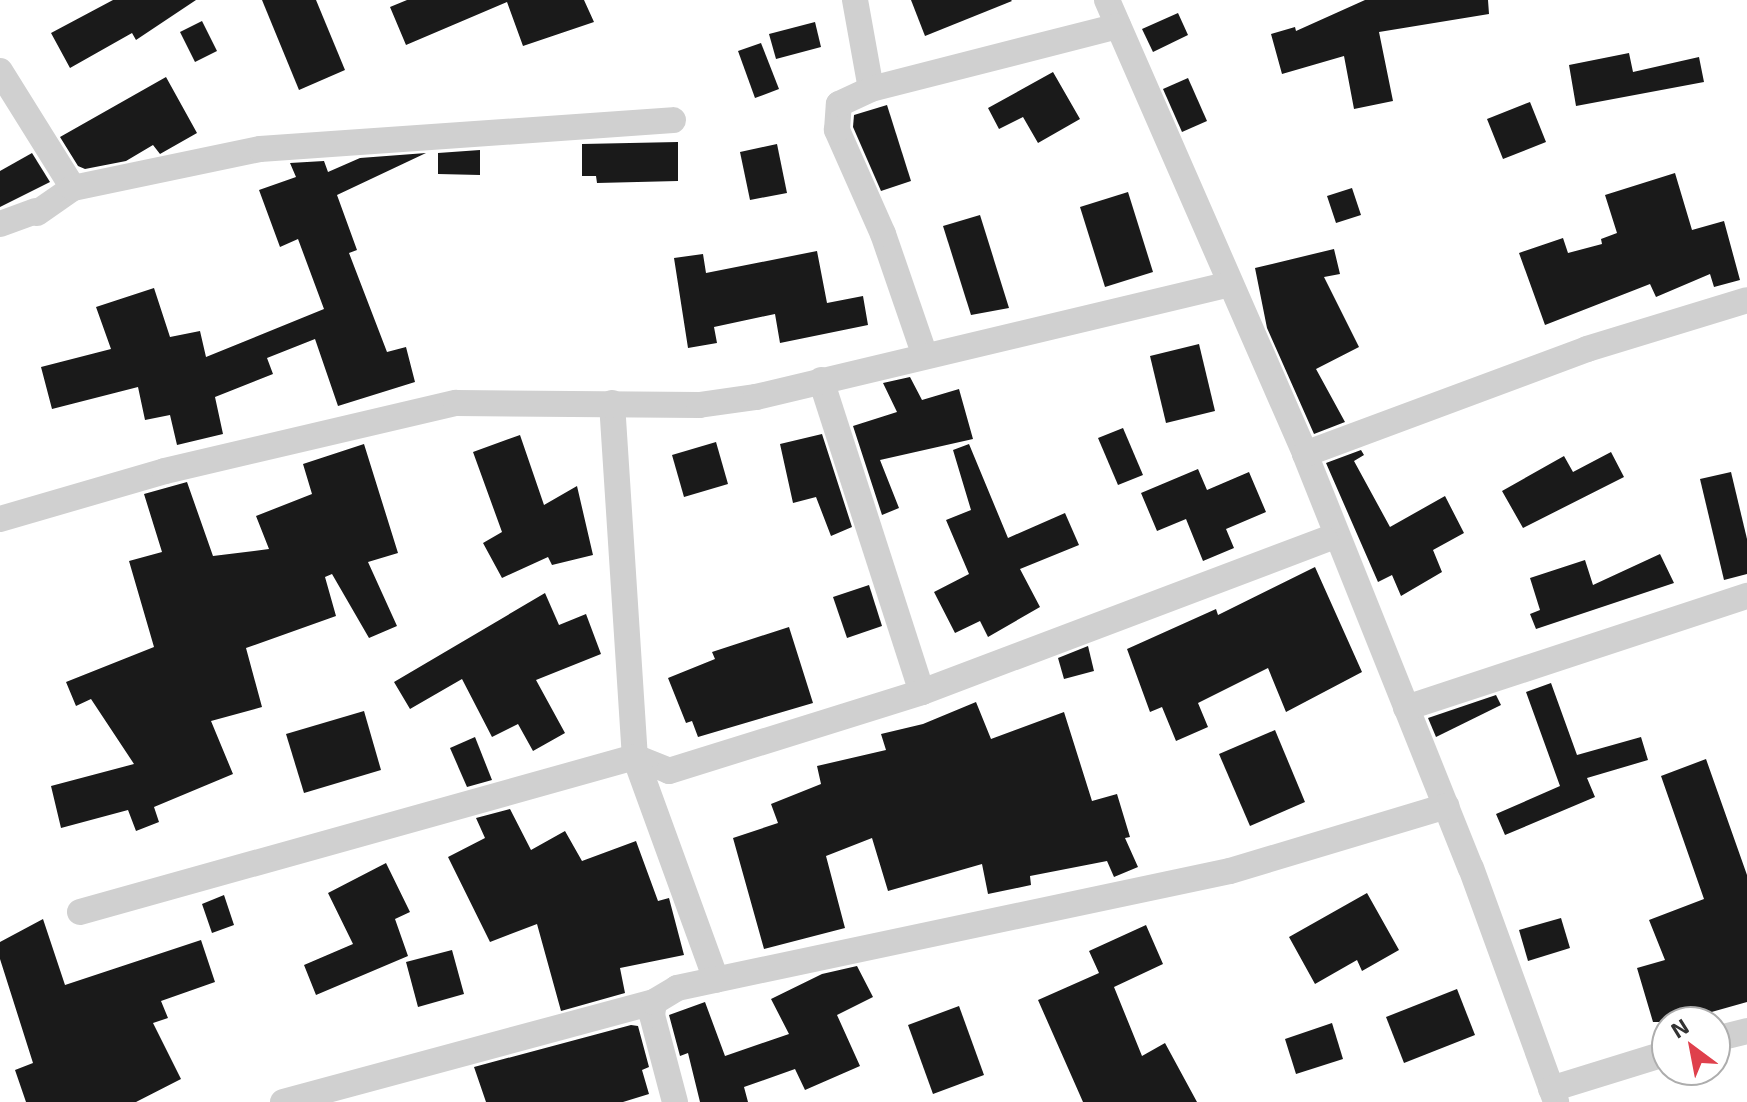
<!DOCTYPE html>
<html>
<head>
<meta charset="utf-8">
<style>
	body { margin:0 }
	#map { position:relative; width:1747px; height:1102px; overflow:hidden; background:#fff; font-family:"Exo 2",sans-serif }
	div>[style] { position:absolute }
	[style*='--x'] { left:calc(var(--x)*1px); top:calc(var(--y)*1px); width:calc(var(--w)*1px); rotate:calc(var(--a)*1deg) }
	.building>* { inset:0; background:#1a1a1a }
	.minor>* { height:26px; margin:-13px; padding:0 13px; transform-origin:13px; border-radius:13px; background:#d0d0d0 }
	span { translate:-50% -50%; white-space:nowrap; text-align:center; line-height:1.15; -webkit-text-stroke:8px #fff; paint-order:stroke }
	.north { position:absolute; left:1651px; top:1006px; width:80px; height:80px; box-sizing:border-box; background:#fff; border:2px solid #adadad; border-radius:50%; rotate:328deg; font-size:22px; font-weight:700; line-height:32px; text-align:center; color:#333 }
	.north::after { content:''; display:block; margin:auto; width:28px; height:36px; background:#df404c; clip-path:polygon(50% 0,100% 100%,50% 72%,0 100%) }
</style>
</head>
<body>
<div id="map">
	<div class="building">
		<i style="clip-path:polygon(113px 0,196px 0,136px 40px,132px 33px,70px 68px,51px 33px)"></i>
		<i style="clip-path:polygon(262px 0,316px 0,345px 70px,299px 90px)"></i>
		<i style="clip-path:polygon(407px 0,584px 0,594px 22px,523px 46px,507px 2px,406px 45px,390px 7px)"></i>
		<i style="clip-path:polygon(911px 0,1011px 0,1012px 1px,925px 36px)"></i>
		<i style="clip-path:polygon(1365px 0,1488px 0,1489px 14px,1379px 32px,1393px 101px,1354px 109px,1344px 56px,1282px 74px,1271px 34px,1295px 27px,1296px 31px)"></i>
		<i style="clip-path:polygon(1178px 13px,1188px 35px,1153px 52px,1142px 29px)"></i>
		<i style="clip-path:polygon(202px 21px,217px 51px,195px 62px,180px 32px)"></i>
		<i style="clip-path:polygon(815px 22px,821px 47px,776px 59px,769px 34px)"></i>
		<i style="clip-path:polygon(761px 43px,779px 89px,755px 98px,738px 51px)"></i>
		<i style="clip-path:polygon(1629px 53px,1633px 72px,1699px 57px,1704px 82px,1576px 106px,1569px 65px)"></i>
		<i style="clip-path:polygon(1053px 72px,1080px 119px,1038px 143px,1023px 117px,999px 129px,988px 108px)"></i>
		<i style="clip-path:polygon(166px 77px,197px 133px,160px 154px,153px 145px,126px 161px,85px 169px,78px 166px,60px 137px)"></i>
		<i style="clip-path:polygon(1188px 78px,1207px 121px,1182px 132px,1163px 89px)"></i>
		<i style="clip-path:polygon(1530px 102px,1546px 142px,1503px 159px,1487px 119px)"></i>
		<i style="clip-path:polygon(887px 105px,911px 181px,881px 191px,853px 127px,854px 115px)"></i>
		<i style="clip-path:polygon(678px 142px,678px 181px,597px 183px,596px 176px,582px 176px,582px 144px)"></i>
		<i style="clip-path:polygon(777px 144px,787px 193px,750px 200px,740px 152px)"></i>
		<i style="clip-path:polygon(480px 150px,480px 175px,438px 174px,438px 153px)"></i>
		<i style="clip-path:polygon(32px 153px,50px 182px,0 207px,0 171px)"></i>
		<i style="clip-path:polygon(426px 153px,337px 195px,357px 250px,349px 253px,387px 352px,406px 347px,415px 382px,338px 406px,315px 339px,267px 358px,273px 374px,215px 397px,223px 434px,177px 445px,170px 415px,145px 420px,138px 387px,52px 409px,41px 367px,111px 349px,96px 307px,154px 288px,170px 337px,200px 331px,206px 357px,324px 309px,298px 239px,280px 247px,259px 190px,296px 177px,290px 163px,324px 161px,328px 172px,360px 158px)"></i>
		<i style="clip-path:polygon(1675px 173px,1692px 230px,1724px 221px,1740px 280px,1714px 287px,1710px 274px,1656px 297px,1650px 284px,1545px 325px,1519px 253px,1563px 238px,1568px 253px,1602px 244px,1601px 239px,1617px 233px,1605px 195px)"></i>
		<i style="clip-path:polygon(1352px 188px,1361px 215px,1336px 223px,1327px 196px)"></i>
		<i style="clip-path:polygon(1128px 192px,1153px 272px,1105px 287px,1080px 207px)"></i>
		<i style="clip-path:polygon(980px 215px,1009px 308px,971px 315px,943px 226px)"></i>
		<i style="clip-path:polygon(1334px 249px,1340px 274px,1324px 277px,1359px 347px,1316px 369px,1345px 422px,1314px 434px,1267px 328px,1255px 268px)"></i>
		<i style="clip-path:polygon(817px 251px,827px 303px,863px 296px,868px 325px,780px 343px,775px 314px,714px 327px,717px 343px,688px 348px,674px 258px,703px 254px,706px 273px)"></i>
		<i style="clip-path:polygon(1199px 344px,1215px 411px,1166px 423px,1150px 356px)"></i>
		<i style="clip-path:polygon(910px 377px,922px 400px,959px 389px,973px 439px,880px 460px,899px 508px,882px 515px,853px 426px,897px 412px,883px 383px)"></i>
		<i style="clip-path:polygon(1123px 428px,1143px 475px,1118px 485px,1098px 438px)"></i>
		<i style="clip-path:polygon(822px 434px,852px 527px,831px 536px,816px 497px,793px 503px,780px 444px)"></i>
		<i style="clip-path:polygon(520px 435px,544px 505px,577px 486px,593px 555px,552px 565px,548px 557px,502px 578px,483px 543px,502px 532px,473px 452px)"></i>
		<i style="clip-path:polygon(716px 442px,728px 484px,684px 497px,672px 455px)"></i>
		<i style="clip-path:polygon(364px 444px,398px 553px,368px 562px,397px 626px,369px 638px,332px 574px,325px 577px,336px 616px,246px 648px,262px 707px,211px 721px,233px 774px,154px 807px,159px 822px,136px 831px,128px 810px,61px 828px,51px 786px,134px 764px,91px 699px,76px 706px,66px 682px,154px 647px,129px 561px,162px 552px,144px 494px,187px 482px,213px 556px,269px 549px,256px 516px,312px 494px,303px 464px)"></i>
		<i style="clip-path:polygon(969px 444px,1008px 538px,1065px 513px,1079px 545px,1020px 569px,1040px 607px,988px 637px,980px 621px,955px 633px,934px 592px,969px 574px,946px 520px,971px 510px,953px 450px)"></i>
		<i style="clip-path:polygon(1361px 450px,1364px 455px,1354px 461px,1390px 527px,1445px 496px,1464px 533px,1433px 550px,1442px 572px,1401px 596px,1392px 575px,1378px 582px,1326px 463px)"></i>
		<i style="clip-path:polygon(1611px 452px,1624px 477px,1523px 528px,1502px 491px,1564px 456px,1573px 472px)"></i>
		<i style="clip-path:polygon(1198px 469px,1207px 490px,1249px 472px,1266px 512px,1226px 529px,1234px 548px,1203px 561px,1186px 519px,1157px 531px,1141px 493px)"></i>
		<i style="clip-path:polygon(1731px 472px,1747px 539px,1747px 574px,1724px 580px,1700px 479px)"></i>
		<i style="clip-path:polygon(1660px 554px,1674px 583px,1536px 629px,1530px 614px,1540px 610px,1530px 578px,1585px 560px,1593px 585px)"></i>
		<i style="clip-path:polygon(1315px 567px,1362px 672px,1286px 712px,1268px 668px,1198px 703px,1208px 727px,1176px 741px,1162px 707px,1150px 712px,1127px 649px,1216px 609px,1218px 615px)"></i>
		<i style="clip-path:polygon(869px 585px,882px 626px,847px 638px,833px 597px)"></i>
		<i style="clip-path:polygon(545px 593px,559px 625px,586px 614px,601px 654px,536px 680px,565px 733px,533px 751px,518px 724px,492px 737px,462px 679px,410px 709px,394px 682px)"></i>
		<i style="clip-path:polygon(789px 627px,813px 703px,698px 737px,692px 721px,686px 723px,668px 678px,715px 659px,712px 652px)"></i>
		<i style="clip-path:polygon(1088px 646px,1094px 671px,1064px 679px,1058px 658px)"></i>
		<i style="clip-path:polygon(1551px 683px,1577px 755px,1641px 737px,1648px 760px,1587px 778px,1595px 797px,1505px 835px,1496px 814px,1560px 786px,1526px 692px)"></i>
		<i style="clip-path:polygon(1496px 695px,1501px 705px,1436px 737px,1428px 718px)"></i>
		<i style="clip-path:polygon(976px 702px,991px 739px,1064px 712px,1092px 801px,1117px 794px,1130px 837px,1125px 838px,1138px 867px,1114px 877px,1107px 861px,1030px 876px,1031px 885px,988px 894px,982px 864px,888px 891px,872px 838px,826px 856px,845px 928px,764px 949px,733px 838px,778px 823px,771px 804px,821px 784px,817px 766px,886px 750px,881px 734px,923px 724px)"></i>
		<i style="clip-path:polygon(364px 711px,381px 770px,304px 793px,286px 734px)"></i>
		<i style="clip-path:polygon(1275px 730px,1305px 802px,1250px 826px,1219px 754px)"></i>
		<i style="clip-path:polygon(475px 737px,492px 780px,467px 787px,450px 748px)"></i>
		<i style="clip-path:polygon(1706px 759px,1747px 875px,1747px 1002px,1676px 1022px,1653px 1022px,1637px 968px,1665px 960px,1649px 920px,1704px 899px,1661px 776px)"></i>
		<i style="clip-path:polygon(510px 809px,531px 850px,565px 831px,582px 861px,636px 841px,658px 901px,669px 898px,684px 955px,620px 968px,625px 993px,561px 1011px,537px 924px,490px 942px,448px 857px,485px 838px,476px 818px)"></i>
		<i style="clip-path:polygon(386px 863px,410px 912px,395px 919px,408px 956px,316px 995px,304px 965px,353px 944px,328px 893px)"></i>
		<i style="clip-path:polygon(1367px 893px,1399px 950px,1362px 971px,1357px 960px,1315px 984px,1289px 937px)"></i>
		<i style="clip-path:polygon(224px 895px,234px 925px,212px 933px,202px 904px)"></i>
		<i style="clip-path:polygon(1561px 918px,1570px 948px,1528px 961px,1519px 930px)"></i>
		<i style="clip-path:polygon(43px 919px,65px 985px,201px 940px,215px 982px,161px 1001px,168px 1018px,153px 1023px,181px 1079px,136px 1102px,26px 1102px,15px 1070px,33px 1063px,0 959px,0 942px)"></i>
		<i style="clip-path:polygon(1146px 925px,1163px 964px,1114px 987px,1142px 1056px,1165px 1043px,1197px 1102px,1083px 1102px,1038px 1000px,1099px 973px,1089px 951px)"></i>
		<i style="clip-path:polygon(452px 950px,464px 994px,418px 1007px,406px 962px)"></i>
		<i style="clip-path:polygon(857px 966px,873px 997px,837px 1015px,860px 1066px,805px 1090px,795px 1069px,744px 1087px,748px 1102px,700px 1102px,688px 1053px,680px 1056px,669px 1015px,705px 1002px,725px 1056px,789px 1034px,771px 999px,822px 974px)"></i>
		<i style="clip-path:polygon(1457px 989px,1475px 1035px,1404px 1063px,1386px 1017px)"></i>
		<i style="clip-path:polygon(959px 1006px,984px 1075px,933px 1094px,908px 1025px)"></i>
		<i style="clip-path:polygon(1332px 1023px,1343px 1059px,1296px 1074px,1285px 1039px)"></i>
		<i style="clip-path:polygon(631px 1025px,638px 1026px,649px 1067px,642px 1070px,649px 1094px,623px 1102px,486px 1102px,474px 1067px)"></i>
	</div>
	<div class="minor">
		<i style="--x:855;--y:0;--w:90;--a:79.8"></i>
		<i style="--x:1107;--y:0;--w:495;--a:66.4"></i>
		<i style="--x:1305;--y:454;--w:446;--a:68.2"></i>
		<i style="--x:1471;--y:868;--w:249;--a:70"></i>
		<i style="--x:0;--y:71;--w:138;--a:58"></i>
		<i style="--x:37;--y:213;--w:44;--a:-34.8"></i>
		<i style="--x:73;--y:188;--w:191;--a:-11.8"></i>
		<i style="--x:260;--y:149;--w:414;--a:-4"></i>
		<i style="--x:0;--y:224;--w:38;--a:-20"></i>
		<i style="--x:924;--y:353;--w:126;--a:-109"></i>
		<i style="--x:883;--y:234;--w:114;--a:-113.9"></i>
		<i style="--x:837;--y:130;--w:26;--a:-86"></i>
		<i style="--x:839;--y:104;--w:35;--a:-25"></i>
		<i style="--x:871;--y:89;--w:255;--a:-14.3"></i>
		<i style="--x:821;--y:380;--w:328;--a:72.1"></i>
		<i style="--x:612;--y:403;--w:355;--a:86.3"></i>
		<i style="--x:635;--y:757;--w:37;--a:22"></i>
		<i style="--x:669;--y:771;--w:265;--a:-17.3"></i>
		<i style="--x:922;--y:692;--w:431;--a:-20.7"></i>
		<i style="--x:1305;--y:454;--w:301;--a:-20.4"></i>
		<i style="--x:1587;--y:349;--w:167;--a:-17"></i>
		<i style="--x:0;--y:519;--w:172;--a:-16.2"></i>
		<i style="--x:165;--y:471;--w:299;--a:-13.2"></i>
		<i style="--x:456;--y:403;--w:243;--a:0.5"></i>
		<i style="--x:699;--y:405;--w:58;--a:-8"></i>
		<i style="--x:756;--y:397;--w:487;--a:-13.4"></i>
		<i style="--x:1406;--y:708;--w:359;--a:-18.2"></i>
		<i style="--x:80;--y:912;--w:576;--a:-15.6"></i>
		<i style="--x:635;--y:757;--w:237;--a:70"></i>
		<i style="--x:1715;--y:1039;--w:33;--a:-14"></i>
		<i style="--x:1551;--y:1089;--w:121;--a:-17.2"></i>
		<i style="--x:283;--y:1102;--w:384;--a:-15.1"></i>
		<i style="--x:675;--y:1102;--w:90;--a:-104.8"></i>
		<i style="--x:652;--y:1015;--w:13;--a:-81"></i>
		<i style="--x:654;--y:1002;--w:27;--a:-31"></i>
		<i style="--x:677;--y:988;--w:565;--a:-11.95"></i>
		<i style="--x:1230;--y:871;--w:226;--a:-16.7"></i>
	</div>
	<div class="north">N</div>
</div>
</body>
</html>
